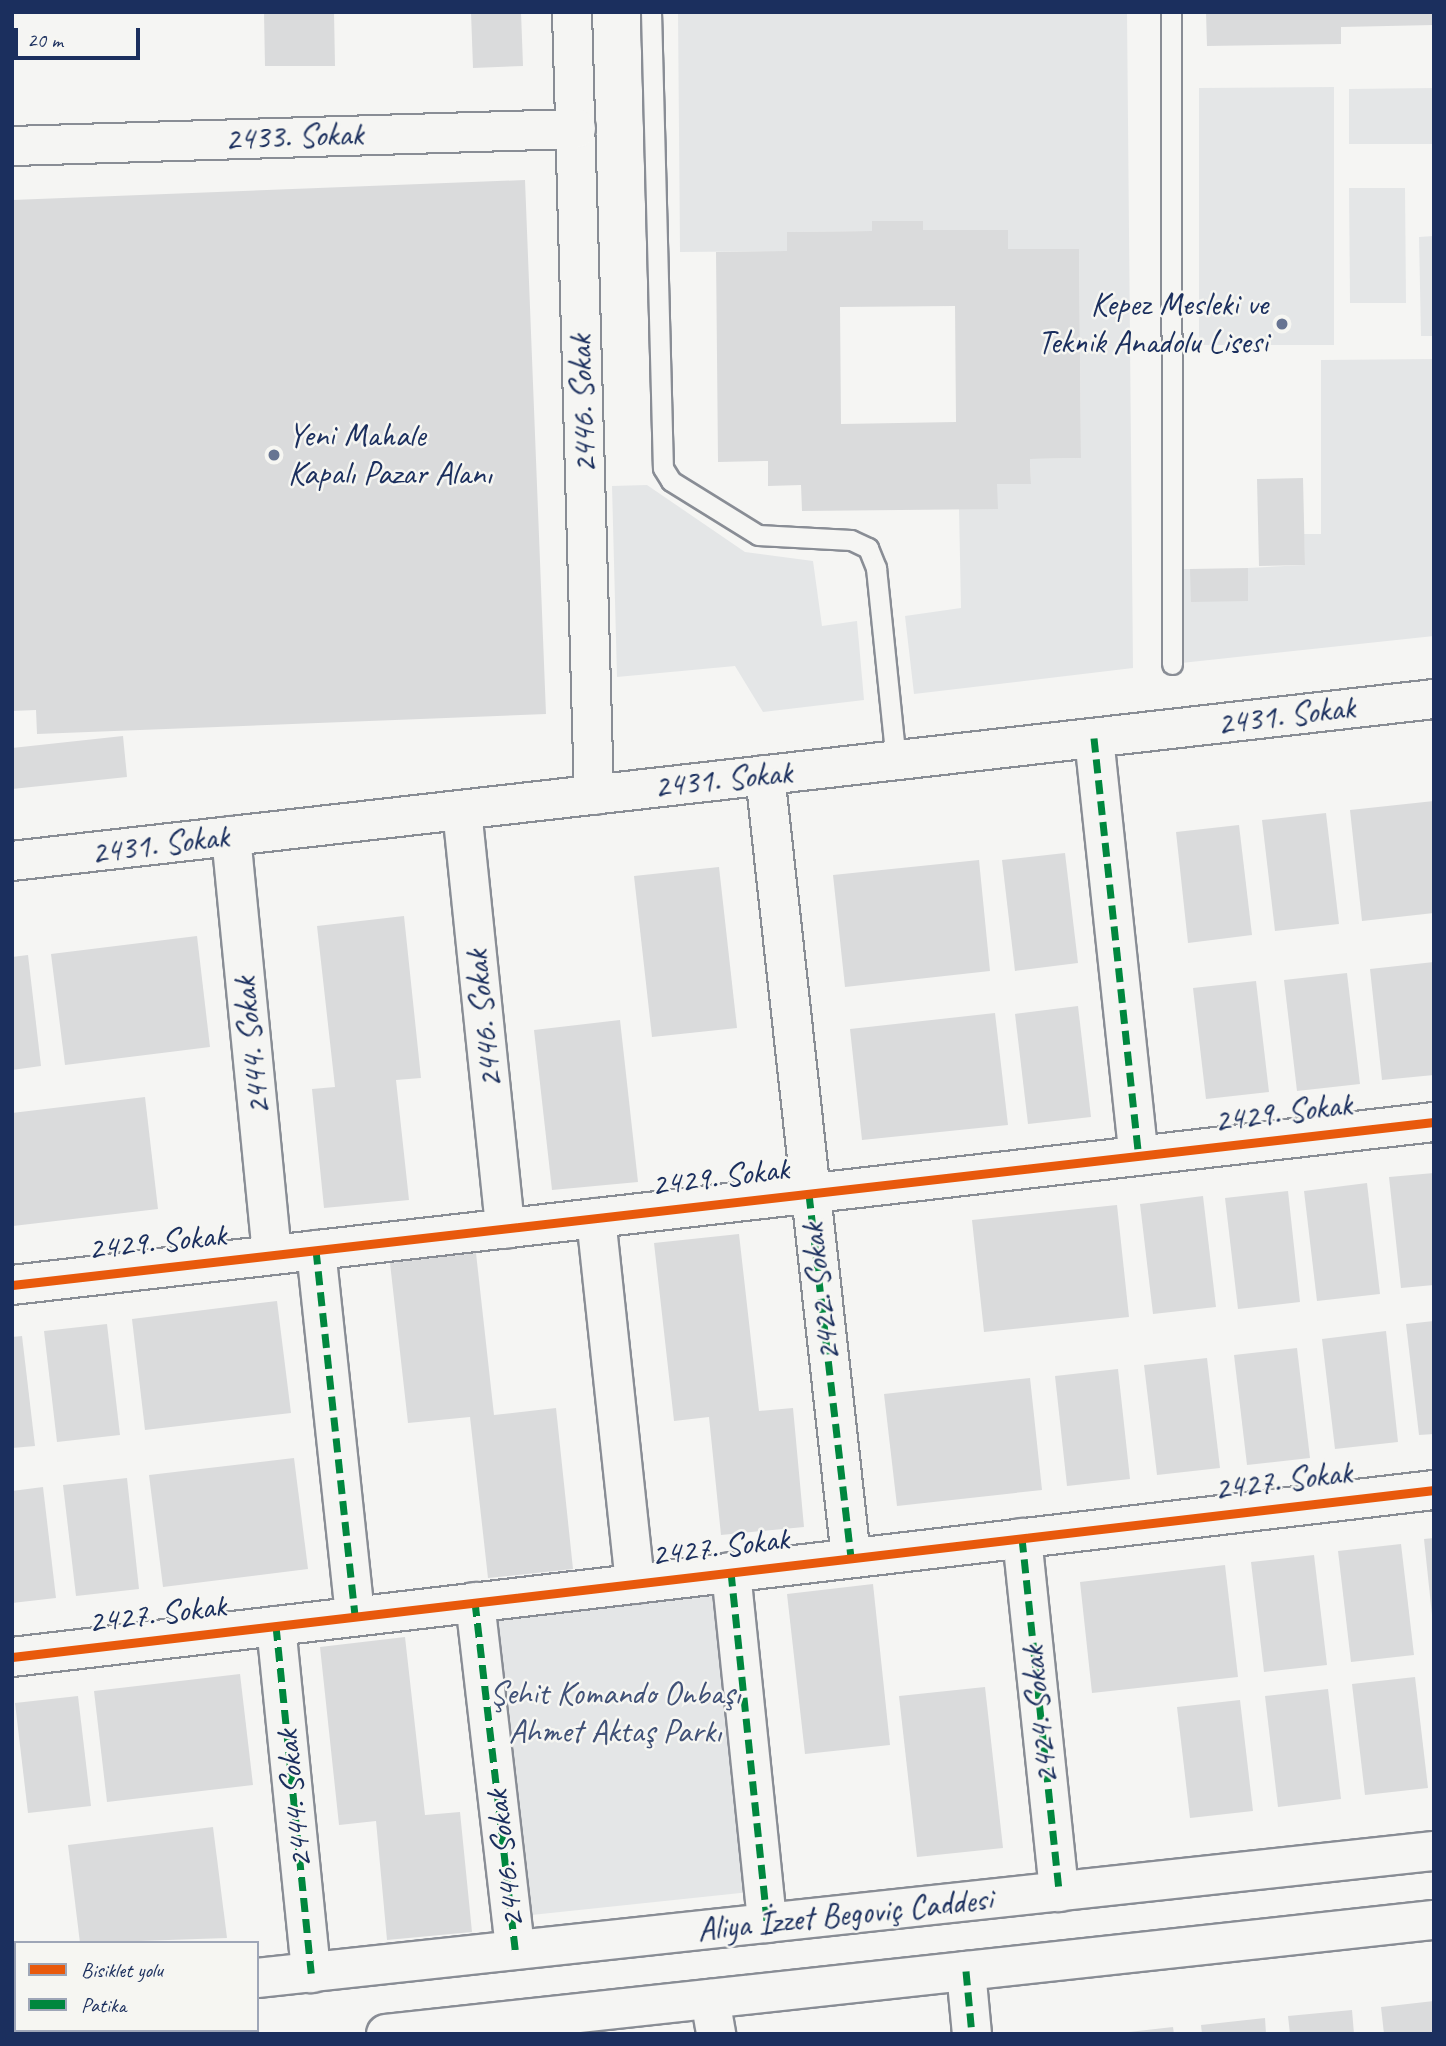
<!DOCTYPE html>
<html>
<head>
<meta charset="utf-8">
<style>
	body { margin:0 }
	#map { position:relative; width:1446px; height:2046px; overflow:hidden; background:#f5f5f3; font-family:Caveat,sans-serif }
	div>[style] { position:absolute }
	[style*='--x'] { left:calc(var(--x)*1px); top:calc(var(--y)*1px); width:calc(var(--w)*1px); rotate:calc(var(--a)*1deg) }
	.green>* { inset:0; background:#e4e6e7 }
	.building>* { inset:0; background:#dadbdc }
	.roads { filter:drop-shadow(2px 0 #898d95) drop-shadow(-2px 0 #898d95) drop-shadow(0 2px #898d95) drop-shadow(0 -2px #898d95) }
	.service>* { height:19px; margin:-9.5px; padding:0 9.5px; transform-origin:9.5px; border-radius:9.5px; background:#f5f5f3 }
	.minor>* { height:38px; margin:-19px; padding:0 19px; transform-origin:19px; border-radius:19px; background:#f5f5f3 }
	.secondary>* { height:38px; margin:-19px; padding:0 19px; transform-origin:19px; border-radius:19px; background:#f5f5f3 }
	.quiet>* { height:7px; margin-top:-3.5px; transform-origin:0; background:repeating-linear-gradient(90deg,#00873e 0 14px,transparent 0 21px) }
	.cycleway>* { height:9px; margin:-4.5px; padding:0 4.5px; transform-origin:4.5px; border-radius:4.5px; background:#e8590c }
	.dots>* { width:19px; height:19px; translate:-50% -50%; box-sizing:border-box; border:4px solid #f6f6f2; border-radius:50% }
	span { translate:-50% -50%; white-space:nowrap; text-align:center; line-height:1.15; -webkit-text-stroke:5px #f6f6f2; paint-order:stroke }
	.street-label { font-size:33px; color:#1b2f5e }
	.poi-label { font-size:33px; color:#1b2f5e }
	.right { translate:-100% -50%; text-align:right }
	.left { translate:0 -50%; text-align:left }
	.park-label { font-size:33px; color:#405177 }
	.frame { position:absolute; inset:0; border:14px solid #1b2f5e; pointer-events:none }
	.legend { position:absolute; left:14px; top:1941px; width:245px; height:91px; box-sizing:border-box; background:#f6f6f2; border:2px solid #9ea6b7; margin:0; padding:9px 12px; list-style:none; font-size:21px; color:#1b2f5e }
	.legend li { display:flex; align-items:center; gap:14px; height:35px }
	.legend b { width:35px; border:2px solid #9ea6b7 }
	.scale { position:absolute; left:14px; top:28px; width:126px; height:32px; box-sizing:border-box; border:4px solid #1b2f5e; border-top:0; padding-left:9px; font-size:21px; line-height:24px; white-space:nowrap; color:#1b2f5e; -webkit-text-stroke:5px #f6f6f2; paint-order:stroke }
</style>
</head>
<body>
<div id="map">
	<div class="green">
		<i style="clip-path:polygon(678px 12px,1127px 12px,1133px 668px,914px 694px,905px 616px,961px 608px,959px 509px,997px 509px,997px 484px,1031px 484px,1030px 459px,1081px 458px,1079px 249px,1008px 249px,1007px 230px,923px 230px,872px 221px,872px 231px,787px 232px,787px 251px,680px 252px)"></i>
		<i style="clip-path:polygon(1334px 87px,1334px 345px,1199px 345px,1199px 88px)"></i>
		<i style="clip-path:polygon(1434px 88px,1434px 144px,1349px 144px,1349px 89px)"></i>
		<i style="clip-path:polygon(1349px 188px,1405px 188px,1406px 303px,1350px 303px)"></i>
		<i style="clip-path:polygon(1434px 236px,1434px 336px,1421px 336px,1419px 237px)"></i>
		<i style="clip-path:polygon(1434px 359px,1434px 636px,1172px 664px,1172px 569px,1190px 569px,1248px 601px,1248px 568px,1305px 565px,1304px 534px,1321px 534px,1321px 360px)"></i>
		<i style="clip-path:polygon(647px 485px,745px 552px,813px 561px,822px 626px,857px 621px,864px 700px,763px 712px,735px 666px,617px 677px,612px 486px)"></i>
		<i style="clip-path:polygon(717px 1586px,750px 1892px,522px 1916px,488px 1611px)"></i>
	</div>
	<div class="building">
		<i style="clip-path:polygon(264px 12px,334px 12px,335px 66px,265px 66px)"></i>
		<i style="clip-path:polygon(471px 12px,521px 12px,523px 66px,473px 68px)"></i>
		<i style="clip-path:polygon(1206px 12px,1434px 12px,1434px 25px,1341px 27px,1341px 44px,1207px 46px)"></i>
		<i style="clip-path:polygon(525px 180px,546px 714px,37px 734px,36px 710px,12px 711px,12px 200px)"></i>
		<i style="clip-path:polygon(evenodd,872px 221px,923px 221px,923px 230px,1008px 230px,1008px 249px,1079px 249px,1081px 458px,1030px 459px,1031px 484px,997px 484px,998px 509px,802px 511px,801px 485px,768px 486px,768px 461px,718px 462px,716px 252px,787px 251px,787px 232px,872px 231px,872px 221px,955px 306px,956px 422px,841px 424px,840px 307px,955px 306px)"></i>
		<i style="clip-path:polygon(1303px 478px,1305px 565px,1259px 566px,1257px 479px)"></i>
		<i style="clip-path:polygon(1248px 568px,1248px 601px,1191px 602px,1190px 569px)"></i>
		<i style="clip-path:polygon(123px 736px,127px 777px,12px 789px,12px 748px)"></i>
		<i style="clip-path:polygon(1434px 801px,1434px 913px,1362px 921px,1350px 810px)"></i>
		<i style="clip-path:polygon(1326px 813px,1339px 924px,1275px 931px,1262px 820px)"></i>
		<i style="clip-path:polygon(1239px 825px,1252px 935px,1188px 943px,1176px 832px)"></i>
		<i style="clip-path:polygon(1065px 853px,1078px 963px,1015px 971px,1002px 860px)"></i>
		<i style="clip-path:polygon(979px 860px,990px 971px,845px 987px,833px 875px)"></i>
		<i style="clip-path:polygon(719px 867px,737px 1028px,652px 1037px,634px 876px)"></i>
		<i style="clip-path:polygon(404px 916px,421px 1078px,396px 1080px,409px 1200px,324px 1208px,312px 1089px,335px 1087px,317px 926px)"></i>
		<i style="clip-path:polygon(197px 936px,210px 1047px,65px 1065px,51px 954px)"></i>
		<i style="clip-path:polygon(28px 955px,41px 1066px,12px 1070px,12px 957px)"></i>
		<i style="clip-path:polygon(1434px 962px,1434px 1075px,1382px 1080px,1370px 969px)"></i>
		<i style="clip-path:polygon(1347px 973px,1360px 1084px,1297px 1091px,1284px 980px)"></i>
		<i style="clip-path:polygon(1256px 981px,1269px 1092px,1206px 1099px,1193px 988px)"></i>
		<i style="clip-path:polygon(1078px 1006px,1091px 1117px,1028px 1124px,1015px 1014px)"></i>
		<i style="clip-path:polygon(995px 1013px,1008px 1125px,862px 1140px,850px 1029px)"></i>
		<i style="clip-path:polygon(620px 1020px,638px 1182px,552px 1190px,534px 1030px)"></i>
		<i style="clip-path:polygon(145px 1097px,158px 1209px,13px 1226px,12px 1113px)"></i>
		<i style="clip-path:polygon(1434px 1173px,1434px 1285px,1401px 1288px,1389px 1177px)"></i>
		<i style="clip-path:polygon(1367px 1183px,1380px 1294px,1317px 1301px,1304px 1191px)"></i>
		<i style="clip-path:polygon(1288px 1191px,1300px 1302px,1238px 1309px,1225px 1198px)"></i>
		<i style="clip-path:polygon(1203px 1196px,1216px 1307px,1153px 1314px,1140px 1204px)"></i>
		<i style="clip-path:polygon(1117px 1205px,1129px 1317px,984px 1332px,972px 1220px)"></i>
		<i style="clip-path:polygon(739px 1234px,759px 1411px,793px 1408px,804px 1527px,721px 1535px,709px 1417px,674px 1421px,654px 1243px)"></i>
		<i style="clip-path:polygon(476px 1253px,494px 1415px,556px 1408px,573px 1569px,488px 1578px,470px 1417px,408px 1423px,390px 1263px)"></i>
		<i style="clip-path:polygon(277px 1301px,291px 1413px,145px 1430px,132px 1319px)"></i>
		<i style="clip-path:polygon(1434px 1321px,1434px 1434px,1419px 1435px,1406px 1324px)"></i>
		<i style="clip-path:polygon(107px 1324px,120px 1435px,57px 1442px,44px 1331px)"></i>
		<i style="clip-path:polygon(1386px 1331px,1398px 1442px,1335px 1449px,1322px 1339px)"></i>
		<i style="clip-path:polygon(22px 1336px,35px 1446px,12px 1448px,12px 1337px)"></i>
		<i style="clip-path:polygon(1297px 1348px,1310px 1458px,1247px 1465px,1234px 1355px)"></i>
		<i style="clip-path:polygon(1207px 1358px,1220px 1468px,1157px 1475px,1144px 1365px)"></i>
		<i style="clip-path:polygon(1118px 1369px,1130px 1479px,1067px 1486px,1055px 1376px)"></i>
		<i style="clip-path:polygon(1030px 1378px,1042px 1490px,897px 1506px,884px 1394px)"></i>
		<i style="clip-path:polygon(294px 1458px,308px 1569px,163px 1587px,149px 1475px)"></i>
		<i style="clip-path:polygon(127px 1478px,139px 1589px,76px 1596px,63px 1485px)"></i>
		<i style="clip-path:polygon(43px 1487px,56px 1598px,12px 1603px,12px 1491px)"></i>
		<i style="clip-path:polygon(1434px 1538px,1434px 1615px,1432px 1615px,1424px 1539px)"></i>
		<i style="clip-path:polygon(1401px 1544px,1414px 1655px,1351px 1662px,1338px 1551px)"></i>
		<i style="clip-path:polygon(1314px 1555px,1327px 1665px,1264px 1672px,1251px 1562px)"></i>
		<i style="clip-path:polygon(1225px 1565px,1238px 1677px,1092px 1693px,1080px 1582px)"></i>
		<i style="clip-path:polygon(873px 1584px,890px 1745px,805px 1754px,787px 1594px)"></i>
		<i style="clip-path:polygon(405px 1637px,425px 1815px,460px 1812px,472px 1932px,387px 1940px,376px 1821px,339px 1825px,320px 1647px)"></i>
		<i style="clip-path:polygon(240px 1674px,253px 1785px,107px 1802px,94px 1691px)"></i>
		<i style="clip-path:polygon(1415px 1677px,1428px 1788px,1365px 1795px,1352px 1684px)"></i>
		<i style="clip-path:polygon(985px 1687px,1003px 1848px,917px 1857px,899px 1696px)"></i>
		<i style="clip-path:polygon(1328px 1689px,1341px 1799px,1278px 1807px,1265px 1696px)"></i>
		<i style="clip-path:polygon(78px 1696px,91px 1806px,28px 1813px,15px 1703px)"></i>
		<i style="clip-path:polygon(1240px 1700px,1253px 1811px,1190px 1818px,1177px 1707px)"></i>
		<i style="clip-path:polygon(213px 1827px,227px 1938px,80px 1943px,68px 1845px)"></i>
		<i style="clip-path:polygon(1434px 2001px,1434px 2034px,1384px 2034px,1381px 2007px)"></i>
		<i style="clip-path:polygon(1352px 2010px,1354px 2034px,1290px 2034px,1288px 2016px)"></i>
		<i style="clip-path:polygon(1265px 2018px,1266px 2034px,1202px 2034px,1201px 2025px)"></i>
		<i style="clip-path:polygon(1173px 2027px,1174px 2034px,1129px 2034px,1129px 2032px)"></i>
	</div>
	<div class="roads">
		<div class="service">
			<i style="--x:651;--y:12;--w:456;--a:88.5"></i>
			<i style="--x:663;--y:468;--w:15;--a:58"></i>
			<i style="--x:671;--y:481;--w:102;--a:31.8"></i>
			<i style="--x:758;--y:535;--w:93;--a:3.1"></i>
			<i style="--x:851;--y:540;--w:19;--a:25"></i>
			<i style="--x:868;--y:548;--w:22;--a:68"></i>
			<i style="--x:876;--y:568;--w:193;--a:84.1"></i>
			<i style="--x:1171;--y:12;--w:652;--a:89.91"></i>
		</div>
		<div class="minor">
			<i style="--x:572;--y:12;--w:783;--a:88.39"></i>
			<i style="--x:12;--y:146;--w:564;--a:-1.73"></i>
			<i style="--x:1094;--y:738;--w:420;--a:83.9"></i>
			<i style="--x:765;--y:775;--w:788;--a:83.73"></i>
			<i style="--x:462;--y:810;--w:421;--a:84.1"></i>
			<i style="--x:231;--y:836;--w:421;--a:84.4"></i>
			<i style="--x:12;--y:861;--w:1431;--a:-6.5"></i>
			<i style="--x:596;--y:1218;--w:368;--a:83.9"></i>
			<i style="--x:316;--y:1250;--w:368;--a:83.9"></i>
			<i style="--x:12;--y:1285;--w:1431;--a:-6.54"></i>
			<i style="--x:1022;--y:1538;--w:356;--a:84"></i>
			<i style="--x:731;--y:1572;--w:353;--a:84.1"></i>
			<i style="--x:475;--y:1602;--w:350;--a:83.4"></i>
			<i style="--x:276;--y:1626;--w:349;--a:84.2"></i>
			<i style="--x:12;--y:1657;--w:1432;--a:-6.7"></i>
			<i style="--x:966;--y:1971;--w:63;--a:84.6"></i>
			<i style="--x:710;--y:1999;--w:36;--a:80"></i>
		</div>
		<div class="secondary">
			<i style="--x:257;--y:1978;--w:1184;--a:-6.16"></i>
			<i style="--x:12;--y:2004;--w:4;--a:0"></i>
			<i style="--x:386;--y:2034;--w:1054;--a:-6.21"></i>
		</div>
	</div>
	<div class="quiet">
		<i style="--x:1094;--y:738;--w:420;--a:83.9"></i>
		<i style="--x:809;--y:1194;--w:366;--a:83.4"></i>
		<i style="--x:316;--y:1250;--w:368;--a:83.9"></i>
		<i style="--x:1022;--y:1538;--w:356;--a:84"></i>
		<i style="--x:731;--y:1572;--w:353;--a:84.1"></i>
		<i style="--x:475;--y:1602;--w:350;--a:83.4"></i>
		<i style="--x:276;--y:1626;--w:349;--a:84.2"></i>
		<i style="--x:966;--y:1971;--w:63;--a:84.6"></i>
	</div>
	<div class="cycleway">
		<i style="--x:12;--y:1285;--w:1431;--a:-6.54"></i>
		<i style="--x:12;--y:1657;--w:1432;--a:-6.7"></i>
	</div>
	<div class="dots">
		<i style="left:1282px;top:324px;background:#677492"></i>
		<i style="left:274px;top:455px;background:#677492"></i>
	</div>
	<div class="street-label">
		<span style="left:294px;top:137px;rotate:-2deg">2433. Sokak</span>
		<span style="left:583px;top:404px;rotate:-92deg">2446. Sokak</span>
		<span style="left:1286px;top:716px;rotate:-7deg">2431. Sokak</span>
		<span style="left:723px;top:780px;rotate:-6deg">2431. Sokak</span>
		<span style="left:160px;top:845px;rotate:-7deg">2431. Sokak</span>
		<span style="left:484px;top:1019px;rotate:-96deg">2446. Sokak</span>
		<span style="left:252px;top:1046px;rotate:-96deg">2444. Sokak</span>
		<span style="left:1283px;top:1113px;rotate:-7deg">2429. Sokak</span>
		<span style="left:720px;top:1177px;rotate:-7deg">2429. Sokak</span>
		<span style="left:157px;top:1242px;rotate:-6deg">2429. Sokak</span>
		<span style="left:821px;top:1292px;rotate:-97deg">2422. Sokak</span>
		<span style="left:1283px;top:1481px;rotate:-7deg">2427. Sokak</span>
		<span style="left:720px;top:1547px;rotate:-7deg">2427. Sokak</span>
		<span style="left:157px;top:1614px;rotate:-7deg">2427. Sokak</span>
		<span style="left:1040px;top:1715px;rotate:-96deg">2424. Sokak</span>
		<span style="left:294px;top:1799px;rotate:-96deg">2444. Sokak</span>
		<span style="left:505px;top:1859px;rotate:-97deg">2446. Sokak</span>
		<span style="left:845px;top:1915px;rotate:-6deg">Aliya İzzet Begoviç Caddesi</span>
	</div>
	<div class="poi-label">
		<span class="right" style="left:1268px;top:324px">Kepez Mesleki ve<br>Teknik Anadolu Lisesi</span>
		<span class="left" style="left:288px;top:455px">Yeni Mahale<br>Kapalı Pazar Alanı</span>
	</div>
	<div class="park-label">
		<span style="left:615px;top:1713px">Şehit Komando Onbaşı<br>Ahmet Aktaş Parkı</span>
	</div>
	<div class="frame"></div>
	<ul class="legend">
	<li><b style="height:9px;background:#e8590c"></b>Bisiklet yolu</li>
	<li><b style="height:9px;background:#00873e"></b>Patika</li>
	</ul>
	<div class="scale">20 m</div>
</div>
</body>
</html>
